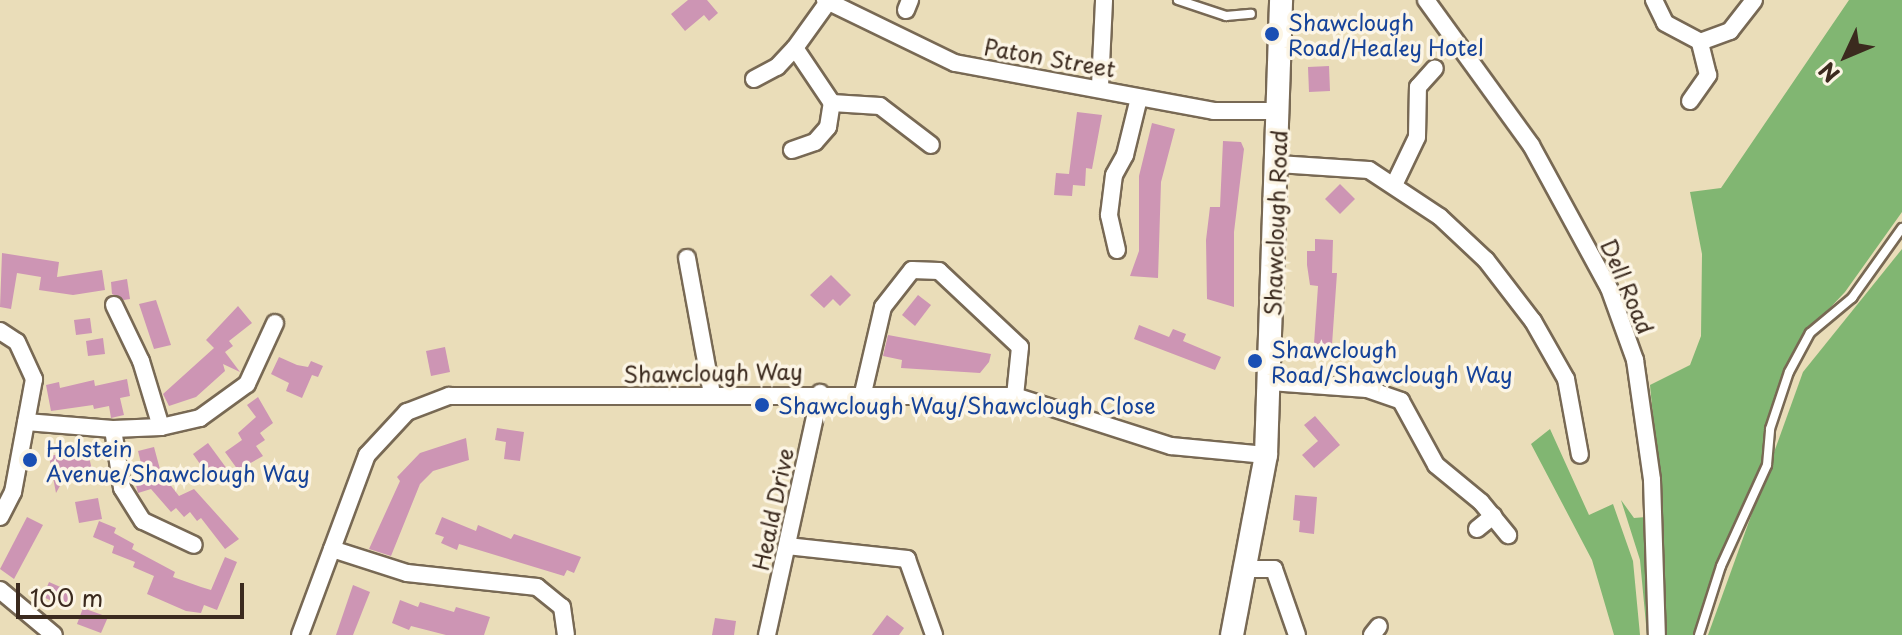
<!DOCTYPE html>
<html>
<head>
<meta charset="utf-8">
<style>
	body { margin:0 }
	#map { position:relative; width:1902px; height:635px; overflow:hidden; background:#eaddb9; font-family:"Playpen Sans",sans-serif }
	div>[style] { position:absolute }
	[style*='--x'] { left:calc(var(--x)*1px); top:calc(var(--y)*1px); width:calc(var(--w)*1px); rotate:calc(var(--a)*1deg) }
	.forest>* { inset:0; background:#81b672 }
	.building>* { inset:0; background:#cd95b4 }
	.roads { filter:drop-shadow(2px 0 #786954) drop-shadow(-2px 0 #786954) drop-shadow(0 2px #786954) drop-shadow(0 -2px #786954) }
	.lane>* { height:8px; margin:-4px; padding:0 4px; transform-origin:4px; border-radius:4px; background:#fff }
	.street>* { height:16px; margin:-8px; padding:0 8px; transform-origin:8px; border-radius:8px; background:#fff }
	.secondary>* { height:22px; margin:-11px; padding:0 11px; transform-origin:11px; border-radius:11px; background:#fff }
	.dots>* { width:22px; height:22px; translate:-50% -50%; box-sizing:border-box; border:4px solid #fcf5e5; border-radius:50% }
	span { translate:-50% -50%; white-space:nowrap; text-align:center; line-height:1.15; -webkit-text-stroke:7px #fcf5e5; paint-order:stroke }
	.transit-label { font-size:22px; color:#164399 }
	.left { translate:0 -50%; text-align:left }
	.street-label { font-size:22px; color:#3b2a1e }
	.north { position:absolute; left:1806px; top:16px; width:80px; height:80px; -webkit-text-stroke:6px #fcf5e5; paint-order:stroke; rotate:226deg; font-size:22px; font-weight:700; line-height:32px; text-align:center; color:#3b2a1e }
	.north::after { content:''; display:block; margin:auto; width:28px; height:36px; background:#3b2a1e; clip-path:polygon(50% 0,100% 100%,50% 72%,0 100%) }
	.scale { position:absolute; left:16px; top:583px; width:228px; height:36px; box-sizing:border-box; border:4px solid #3b2a1e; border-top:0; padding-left:10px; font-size:24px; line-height:28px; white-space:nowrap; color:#3b2a1e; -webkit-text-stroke:6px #fcf5e5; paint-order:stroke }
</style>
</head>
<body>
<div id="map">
	<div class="forest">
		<i style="clip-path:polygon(1849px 0,1902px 0,1902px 212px,1845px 292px,1813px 326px,1770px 421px,1762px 468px,1693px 635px,1665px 635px,1663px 523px,1650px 385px,1690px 365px,1701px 336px,1702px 254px,1690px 192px,1721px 188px)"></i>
		<i style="clip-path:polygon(1902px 249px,1902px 635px,1708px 635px,1803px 372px)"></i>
		<i style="clip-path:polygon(1550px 429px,1589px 515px,1613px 504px,1633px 561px,1640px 635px,1614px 635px,1592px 560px,1531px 444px)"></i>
		<i style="clip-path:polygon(1621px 500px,1634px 518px,1646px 517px,1651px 635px,1647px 635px,1640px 560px)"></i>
	</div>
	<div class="building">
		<i style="clip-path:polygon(688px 0,707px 0,718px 13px,709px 21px,704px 15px,685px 31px,671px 14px)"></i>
		<i style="clip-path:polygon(1329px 66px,1330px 91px,1309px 92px,1308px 67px)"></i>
		<i style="clip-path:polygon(1077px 112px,1102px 115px,1092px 169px,1086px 168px,1085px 186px,1073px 185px,1072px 196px,1054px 195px,1056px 173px,1069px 174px)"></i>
		<i style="clip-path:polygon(1152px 123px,1175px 129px,1161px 182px,1158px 278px,1130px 276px,1139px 251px,1139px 176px)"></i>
		<i style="clip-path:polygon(1223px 141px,1241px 142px,1244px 149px,1234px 232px,1234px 307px,1207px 299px,1206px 240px,1210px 207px,1220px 207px)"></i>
		<i style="clip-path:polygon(1340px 184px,1355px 199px,1340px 214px,1325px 199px)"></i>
		<i style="clip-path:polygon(1315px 239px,1333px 240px,1332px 273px,1337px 273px,1331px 359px,1313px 358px,1318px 286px,1310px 285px,1307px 265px,1307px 251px,1315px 251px)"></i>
		<i style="clip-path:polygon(2px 253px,59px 262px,57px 277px,102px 270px,105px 290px,73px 295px,39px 290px,41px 277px,17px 273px,11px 309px,0 307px)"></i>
		<i style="clip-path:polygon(831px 275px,851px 295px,840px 306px,833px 299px,824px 308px,810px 295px)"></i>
		<i style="clip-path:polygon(127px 279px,130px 299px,124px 300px,112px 294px,111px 282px)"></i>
		<i style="clip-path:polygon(918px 295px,931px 305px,915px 326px,902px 315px)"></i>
		<i style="clip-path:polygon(156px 300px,171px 345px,154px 349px,139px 304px)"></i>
		<i style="clip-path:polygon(238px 306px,252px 323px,229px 341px,233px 346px,225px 352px,240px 372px,223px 364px,225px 371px,196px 397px,169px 406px,163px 394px,214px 348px,206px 340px)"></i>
		<i style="clip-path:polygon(90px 318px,92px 333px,76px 335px,74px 320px)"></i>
		<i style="clip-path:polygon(1139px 325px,1169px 337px,1173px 329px,1186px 334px,1183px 341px,1221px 357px,1215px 370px,1134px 339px)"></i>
		<i style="clip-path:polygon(888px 335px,991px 354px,989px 362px,980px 373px,901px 368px,902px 360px,883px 356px)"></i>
		<i style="clip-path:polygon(103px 338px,105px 354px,88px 356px,86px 341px)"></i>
		<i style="clip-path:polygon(445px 347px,450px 372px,431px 376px,426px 351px)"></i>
		<i style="clip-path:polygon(279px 357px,297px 365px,308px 367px,311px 361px,323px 366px,318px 377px,312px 375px,302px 398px,286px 391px,289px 383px,271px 374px)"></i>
		<i style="clip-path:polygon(127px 379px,130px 396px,120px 398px,124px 415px,111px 418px,109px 406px,94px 409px,93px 405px,51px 411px,46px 385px,59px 382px,60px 388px,94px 380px,95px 386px)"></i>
		<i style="clip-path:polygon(258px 397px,273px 423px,260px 433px,265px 440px,256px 446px,263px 456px,238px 470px,225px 452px,242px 440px,238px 433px,256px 417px,247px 405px)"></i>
		<i style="clip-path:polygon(1315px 416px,1340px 445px,1314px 468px,1302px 455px,1318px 441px,1304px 425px)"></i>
		<i style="clip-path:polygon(497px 428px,524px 432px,520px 461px,504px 459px,506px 442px,495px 440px)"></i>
		<i style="clip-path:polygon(466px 438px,469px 460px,433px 471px,420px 484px,391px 556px,369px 549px,400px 481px,397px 477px,420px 453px)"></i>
		<i style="clip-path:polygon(208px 443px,230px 473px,205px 471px,193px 454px)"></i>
		<i style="clip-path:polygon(154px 447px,161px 473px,179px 496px,194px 489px,239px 539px,225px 549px,201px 518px,197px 521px,190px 512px,184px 517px,176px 508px,171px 512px,151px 489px,138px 493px,131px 466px,141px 463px,138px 451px)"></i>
		<i style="clip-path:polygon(77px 451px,88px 452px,92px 470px,66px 475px,56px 493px,49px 456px)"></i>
		<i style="clip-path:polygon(1295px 495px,1317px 497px,1314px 534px,1299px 532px,1300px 521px,1293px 520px)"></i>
		<i style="clip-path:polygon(98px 498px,102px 519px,79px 523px,75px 502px)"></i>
		<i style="clip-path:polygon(27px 517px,43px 525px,14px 579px,0 569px)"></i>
		<i style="clip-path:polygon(442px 517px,476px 531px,478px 525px,511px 539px,514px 534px,581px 557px,574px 573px,567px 570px,564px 576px,459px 544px,457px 550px,441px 543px,444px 537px,435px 534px)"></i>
		<i style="clip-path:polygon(99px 521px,116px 528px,114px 533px,134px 544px,132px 549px,175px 572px,173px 577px,201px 587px,211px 590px,225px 557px,237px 562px,217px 610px,204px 605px,201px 613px,186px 611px,147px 594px,154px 576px,133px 567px,135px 562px,112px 553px,114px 546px,93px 537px)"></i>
		<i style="clip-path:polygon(49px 582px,74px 593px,68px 608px,43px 597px)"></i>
		<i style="clip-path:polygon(353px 585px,370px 592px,353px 635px,336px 635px)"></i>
		<i style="clip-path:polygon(400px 600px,418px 607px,420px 602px,454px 612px,456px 607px,490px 617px,484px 635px,446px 635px,411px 626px,409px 630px,392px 623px)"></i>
		<i style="clip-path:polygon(83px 608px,108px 617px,101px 633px,77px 624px)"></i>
		<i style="clip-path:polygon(887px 615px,904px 628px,899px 635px,872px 635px)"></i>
		<i style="clip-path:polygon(715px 618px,736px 621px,734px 635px,712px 635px)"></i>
	</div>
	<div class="roads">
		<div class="lane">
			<i style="--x:1178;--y:0;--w:51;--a:18.4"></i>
			<i style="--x:1226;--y:16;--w:25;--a:-5"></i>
			<i style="--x:1699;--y:635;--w:72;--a:-72.3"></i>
			<i style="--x:1721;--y:566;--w:111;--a:-65.5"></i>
			<i style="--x:1767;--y:465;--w:36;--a:-85"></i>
			<i style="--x:1770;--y:429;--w:60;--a:-71.6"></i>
			<i style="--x:1789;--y:372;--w:44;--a:-61.7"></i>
			<i style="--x:1810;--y:333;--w:55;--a:-39.8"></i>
			<i style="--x:1852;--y:298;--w:86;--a:-54.5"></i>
		</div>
		<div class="street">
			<i style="--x:825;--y:0;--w:144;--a:25.9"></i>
			<i style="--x:955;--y:63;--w:263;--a:10.5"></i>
			<i style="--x:1214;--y:111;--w:65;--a:0"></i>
			<i style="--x:1426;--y:0;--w:179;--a:54.1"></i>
			<i style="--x:1531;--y:145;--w:163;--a:61.4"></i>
			<i style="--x:1609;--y:288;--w:77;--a:70.1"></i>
			<i style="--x:1635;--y:360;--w:121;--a:81.9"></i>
			<i style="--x:1652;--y:480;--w:155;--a:88.2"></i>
			<i style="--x:1654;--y:0;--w:25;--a:64"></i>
			<i style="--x:1665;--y:23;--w:40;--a:28"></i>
			<i style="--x:828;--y:2;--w:57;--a:125.7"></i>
			<i style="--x:795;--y:48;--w:66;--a:56.1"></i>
			<i style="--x:832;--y:103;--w:48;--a:3.6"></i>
			<i style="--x:880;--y:106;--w:64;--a:37.4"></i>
			<i style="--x:906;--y:10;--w:11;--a:-68"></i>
			<i style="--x:1700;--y:42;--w:32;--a:-20"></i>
			<i style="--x:1730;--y:31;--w:39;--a:-52"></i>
			<i style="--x:754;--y:79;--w:26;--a:-28"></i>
			<i style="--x:777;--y:67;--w:26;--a:-47"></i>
			<i style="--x:1100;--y:86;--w:86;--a:-87.3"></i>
			<i style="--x:1690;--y:101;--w:32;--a:-55"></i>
			<i style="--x:1708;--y:75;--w:34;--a:-104"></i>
			<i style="--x:792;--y:150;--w:24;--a:-19"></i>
			<i style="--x:815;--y:142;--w:20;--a:-49"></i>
			<i style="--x:828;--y:127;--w:24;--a:-81"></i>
			<i style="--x:1278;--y:164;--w:91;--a:3.8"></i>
			<i style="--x:1369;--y:170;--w:85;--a:33.5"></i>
			<i style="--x:1440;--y:217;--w:63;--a:43.1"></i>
			<i style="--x:1486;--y:260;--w:77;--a:52.4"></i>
			<i style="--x:1533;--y:321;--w:67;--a:60.4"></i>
			<i style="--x:1566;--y:379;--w:77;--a:79.6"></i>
			<i style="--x:1395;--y:183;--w:51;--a:-64.4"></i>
			<i style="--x:1417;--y:137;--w:50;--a:-88.9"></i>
			<i style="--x:1418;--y:87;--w:25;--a:-48"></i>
			<i style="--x:1117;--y:250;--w:36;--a:-103"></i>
			<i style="--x:1109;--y:215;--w:40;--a:-82.9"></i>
			<i style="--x:1114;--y:175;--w:23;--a:-61"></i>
			<i style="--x:1125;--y:155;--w:59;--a:-76.2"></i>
			<i style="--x:687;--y:258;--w:138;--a:79.6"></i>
			<i style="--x:114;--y:305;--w:62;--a:64.3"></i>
			<i style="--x:141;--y:361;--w:69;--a:73.1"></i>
			<i style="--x:0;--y:331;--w:20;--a:33"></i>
			<i style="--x:17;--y:342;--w:41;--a:65.3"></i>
			<i style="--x:34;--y:379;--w:115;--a:100.5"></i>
			<i style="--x:13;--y:492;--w:28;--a:117"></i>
			<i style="--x:1270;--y:382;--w:97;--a:4.1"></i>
			<i style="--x:1367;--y:389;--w:36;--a:19"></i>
			<i style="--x:1401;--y:401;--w:73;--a:61.3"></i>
			<i style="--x:1436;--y:465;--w:58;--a:39.4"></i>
			<i style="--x:1481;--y:502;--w:43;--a:50.7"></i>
			<i style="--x:863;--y:393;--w:88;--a:-76.9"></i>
			<i style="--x:883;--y:307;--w:47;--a:-51.9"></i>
			<i style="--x:912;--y:270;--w:27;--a:2"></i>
			<i style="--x:939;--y:271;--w:111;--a:43.2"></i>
			<i style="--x:1020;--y:347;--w:49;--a:95.8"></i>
			<i style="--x:26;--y:422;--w:87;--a:4.6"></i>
			<i style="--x:113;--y:429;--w:48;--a:-2.4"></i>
			<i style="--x:161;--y:427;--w:40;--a:-13"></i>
			<i style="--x:200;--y:418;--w:58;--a:-35.9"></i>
			<i style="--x:247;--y:384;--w:67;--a:-65.3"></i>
			<i style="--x:113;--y:429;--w:60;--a:81.3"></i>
			<i style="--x:122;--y:488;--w:39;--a:58"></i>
			<i style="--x:143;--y:521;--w:56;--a:25.2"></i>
			<i style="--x:1477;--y:529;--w:21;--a:-39"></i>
			<i style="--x:787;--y:546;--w:121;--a:6.2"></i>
			<i style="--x:907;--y:559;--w:81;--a:70.4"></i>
			<i style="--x:332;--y:549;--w:79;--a:17.7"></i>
			<i style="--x:407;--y:573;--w:131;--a:6.1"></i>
			<i style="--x:537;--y:587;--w:32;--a:39"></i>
			<i style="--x:562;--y:607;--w:28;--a:82"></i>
			<i style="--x:1247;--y:569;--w:27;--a:0"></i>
			<i style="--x:1274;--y:569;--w:70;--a:70.8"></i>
			<i style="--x:0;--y:590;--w:70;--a:39.8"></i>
			<i style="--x:300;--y:635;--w:192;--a:-69.6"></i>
			<i style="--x:367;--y:455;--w:59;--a:-47.1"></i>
			<i style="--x:407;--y:412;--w:45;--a:-20.9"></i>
			<i style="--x:449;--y:396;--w:566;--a:0"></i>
			<i style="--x:1015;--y:396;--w:164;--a:17.8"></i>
			<i style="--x:1171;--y:446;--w:95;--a:5.4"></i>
			<i style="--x:767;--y:635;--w:248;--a:-77.6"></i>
			<i style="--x:1372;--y:635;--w:11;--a:-52"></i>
		</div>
		<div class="secondary">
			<i style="--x:1232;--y:635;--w:183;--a:-79.3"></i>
			<i style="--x:1266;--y:455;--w:455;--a:-88.1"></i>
		</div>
	</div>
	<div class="dots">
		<i style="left:1272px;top:34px;background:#1a4fb4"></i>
		<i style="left:1255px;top:361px;background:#1a4fb4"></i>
		<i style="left:762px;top:405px;background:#1a4fb4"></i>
		<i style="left:30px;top:460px;background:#1a4fb4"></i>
	</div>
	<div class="transit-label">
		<span class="left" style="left:1288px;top:34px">Shawclough<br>Road/Healey Hotel</span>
		<span class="left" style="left:1271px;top:361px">Shawclough<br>Road/Shawclough Way</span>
		<span class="left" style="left:778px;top:405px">Shawclough Way/Shawclough Close</span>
		<span class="left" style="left:46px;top:460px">Holstein<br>Avenue/Shawclough Way</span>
	</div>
	<div class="street-label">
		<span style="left:1050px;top:57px;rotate:10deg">Paton Street</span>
		<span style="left:1275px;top:223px;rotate:-88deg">Shawclough Road</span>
		<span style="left:1628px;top:286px;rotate:67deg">Dell Road</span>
		<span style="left:713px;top:372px;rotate:-1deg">Shawclough Way</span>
		<span style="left:772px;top:509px;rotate:-78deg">Heald Drive</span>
	</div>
	<div class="north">N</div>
	<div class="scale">100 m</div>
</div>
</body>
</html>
